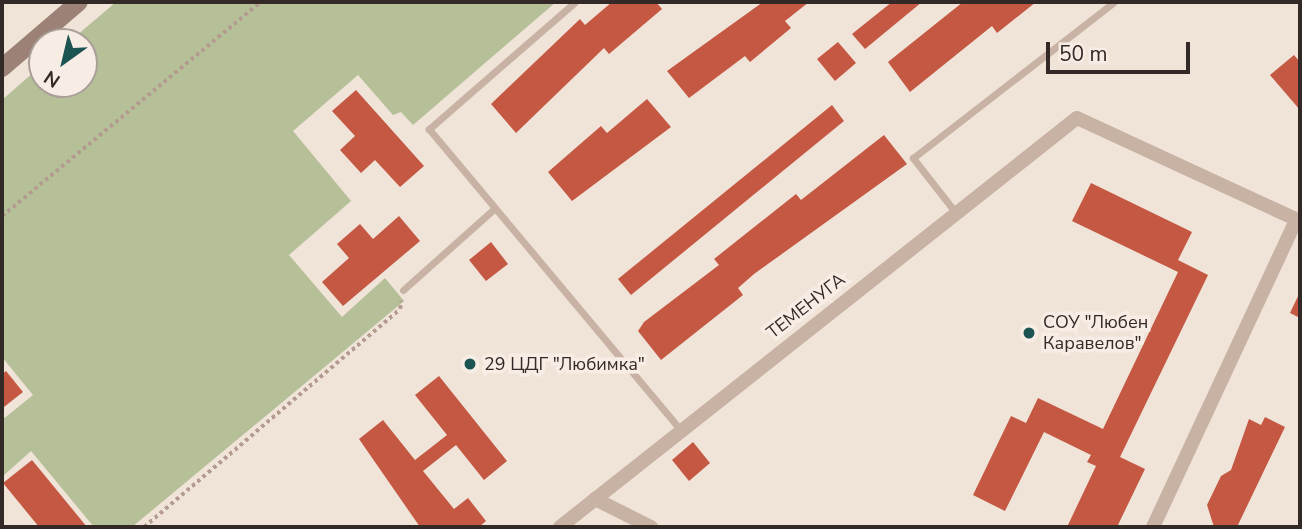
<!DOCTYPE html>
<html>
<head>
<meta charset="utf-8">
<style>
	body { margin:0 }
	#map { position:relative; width:1302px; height:529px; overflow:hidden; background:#f0e3d8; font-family:"Nunito Sans",sans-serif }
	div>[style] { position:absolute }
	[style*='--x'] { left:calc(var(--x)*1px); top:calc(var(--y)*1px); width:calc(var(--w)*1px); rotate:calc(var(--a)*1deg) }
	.green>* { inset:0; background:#b5bf98 }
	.building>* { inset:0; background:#c45843 }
	.path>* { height:3.5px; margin-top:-1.75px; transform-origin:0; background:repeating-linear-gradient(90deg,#b39c8f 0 3.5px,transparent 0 7px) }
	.lane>* { height:7px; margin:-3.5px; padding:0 3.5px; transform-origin:3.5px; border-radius:3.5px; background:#c8b2a4 }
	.street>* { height:14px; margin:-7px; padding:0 7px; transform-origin:7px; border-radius:7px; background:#c8b2a4 }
	.secondary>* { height:18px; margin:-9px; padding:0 9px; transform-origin:9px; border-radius:9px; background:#9b8176 }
	.dots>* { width:19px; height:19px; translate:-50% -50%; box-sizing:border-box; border:4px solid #f8ede4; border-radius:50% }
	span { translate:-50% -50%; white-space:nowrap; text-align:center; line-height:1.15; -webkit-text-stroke:7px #f8ede4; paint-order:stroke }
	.street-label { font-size:18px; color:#332926 }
	.poi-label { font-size:18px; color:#332926 }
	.left { translate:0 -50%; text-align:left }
	.frame { position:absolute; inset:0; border:4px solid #332926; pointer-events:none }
	.north { position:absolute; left:28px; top:28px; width:70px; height:70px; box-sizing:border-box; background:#f8ede4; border:2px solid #a99f98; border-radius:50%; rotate:214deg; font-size:19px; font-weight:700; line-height:28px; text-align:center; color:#332926 }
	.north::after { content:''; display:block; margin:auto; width:24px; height:32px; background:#1c5453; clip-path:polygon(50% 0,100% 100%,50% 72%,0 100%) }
	.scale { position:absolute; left:1046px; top:42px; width:144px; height:32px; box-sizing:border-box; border:4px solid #332926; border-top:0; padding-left:9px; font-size:21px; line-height:24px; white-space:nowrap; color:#332926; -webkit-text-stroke:5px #f8ede4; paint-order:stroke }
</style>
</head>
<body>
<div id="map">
	<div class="green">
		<i style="clip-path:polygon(116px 2px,556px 2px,413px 125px,401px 112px,393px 115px,358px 75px,293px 131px,351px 201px,289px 255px,342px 317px,385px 278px,404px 301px,132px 527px,94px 527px,31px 451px,2px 477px,2px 420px,33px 395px,2px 357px,2px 100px,42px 65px,42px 84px,84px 84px,84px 42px,69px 42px)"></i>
	</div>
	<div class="building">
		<i style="clip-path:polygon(612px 2px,656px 2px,662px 9px,609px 54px,604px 48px,516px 133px,491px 104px,580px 19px,585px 25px)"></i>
		<i style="clip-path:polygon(763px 2px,809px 2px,785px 21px,791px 28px,750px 62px,745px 56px,689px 98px,667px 71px)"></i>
		<i style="clip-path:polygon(892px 2px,922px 2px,865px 49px,852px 34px)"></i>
		<i style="clip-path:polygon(963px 2px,1036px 2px,997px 33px,992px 26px,910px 92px,888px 62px)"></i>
		<i style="clip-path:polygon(838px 42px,856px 63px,835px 81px,817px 59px)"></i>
		<i style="clip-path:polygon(1294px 55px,1300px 62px,1300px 110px,1270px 75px)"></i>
		<i style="clip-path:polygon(356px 90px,424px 166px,400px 187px,375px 160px,361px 173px,340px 150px,355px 136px,332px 111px)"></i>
		<i style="clip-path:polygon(647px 99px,671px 127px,572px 201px,548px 172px,601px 126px,607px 133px)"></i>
		<i style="clip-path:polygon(832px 105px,844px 121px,631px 295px,618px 279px)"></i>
		<i style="clip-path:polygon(884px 135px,907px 164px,754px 274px,738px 288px,743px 295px,661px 360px,638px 331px,644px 322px,719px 265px,714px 259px,796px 194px,801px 200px)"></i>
		<i style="clip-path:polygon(1091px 183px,1192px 232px,1178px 260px,1208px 275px,1120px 457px,1145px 469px,1117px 527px,1067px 527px,1096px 466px,1087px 462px,1091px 455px,1044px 432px,1005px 511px,973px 495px,1011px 416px,1026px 423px,1038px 398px,1103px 429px,1178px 272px,1072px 221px)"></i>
		<i style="clip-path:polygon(399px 216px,420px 241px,343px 306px,322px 282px,349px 258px,337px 244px,360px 224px,373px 239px)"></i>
		<i style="clip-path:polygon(491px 242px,508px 264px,486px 281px,469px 260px)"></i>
		<i style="clip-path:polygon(1300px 292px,1300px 318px,1290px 313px)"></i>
		<i style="clip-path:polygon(6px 371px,23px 392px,4px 407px,2px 374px)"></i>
		<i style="clip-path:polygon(439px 376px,507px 461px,484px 480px,456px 445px,423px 471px,454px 509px,468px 498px,486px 521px,479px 527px,420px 527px,359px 439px,383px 420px,415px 460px,447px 435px,415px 395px)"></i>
		<i style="clip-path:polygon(1265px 417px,1285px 427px,1237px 527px,1214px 527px,1207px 505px,1221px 476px,1231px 470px,1249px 419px,1261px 425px)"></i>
		<i style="clip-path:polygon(693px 442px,710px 463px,689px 481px,672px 460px)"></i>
		<i style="clip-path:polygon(32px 460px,87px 527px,39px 527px,3px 483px)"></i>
	</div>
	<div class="path">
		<i style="--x:2;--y:216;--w:336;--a:-39.6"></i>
		<i style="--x:144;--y:527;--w:336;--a:-40.4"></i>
		<i style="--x:400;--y:309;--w:8;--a:-83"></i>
	</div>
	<div class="lane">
		<i style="--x:575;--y:2;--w:194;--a:139"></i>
		<i style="--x:429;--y:129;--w:391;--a:50.1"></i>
		<i style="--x:956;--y:213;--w:70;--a:-128"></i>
		<i style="--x:913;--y:158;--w:254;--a:-37.8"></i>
		<i style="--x:403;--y:290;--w:123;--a:-41.7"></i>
	</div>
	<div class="street">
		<i style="--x:595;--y:499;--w:63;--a:26.6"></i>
		<i style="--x:560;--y:527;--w:659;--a:-38.35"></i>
		<i style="--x:1077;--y:118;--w:246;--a:24.8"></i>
		<i style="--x:1153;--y:527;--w:339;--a:-65"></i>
	</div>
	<div class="secondary">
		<i style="--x:2;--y:68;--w:101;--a:-40.6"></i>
	</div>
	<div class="dots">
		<i style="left:1029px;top:333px;background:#1c5453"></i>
		<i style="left:470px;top:364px;background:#1c5453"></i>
	</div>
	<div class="street-label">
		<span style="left:806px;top:306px;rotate:-38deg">ТЕМЕНУГА</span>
	</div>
	<div class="poi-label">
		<span class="left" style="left:1043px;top:333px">СОУ "Любен<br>Каравелов"</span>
		<span class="left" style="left:484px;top:364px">29 ЦДГ "Любимка"</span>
	</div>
	<div class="frame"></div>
	<div class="north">N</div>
	<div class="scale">50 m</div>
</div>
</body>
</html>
